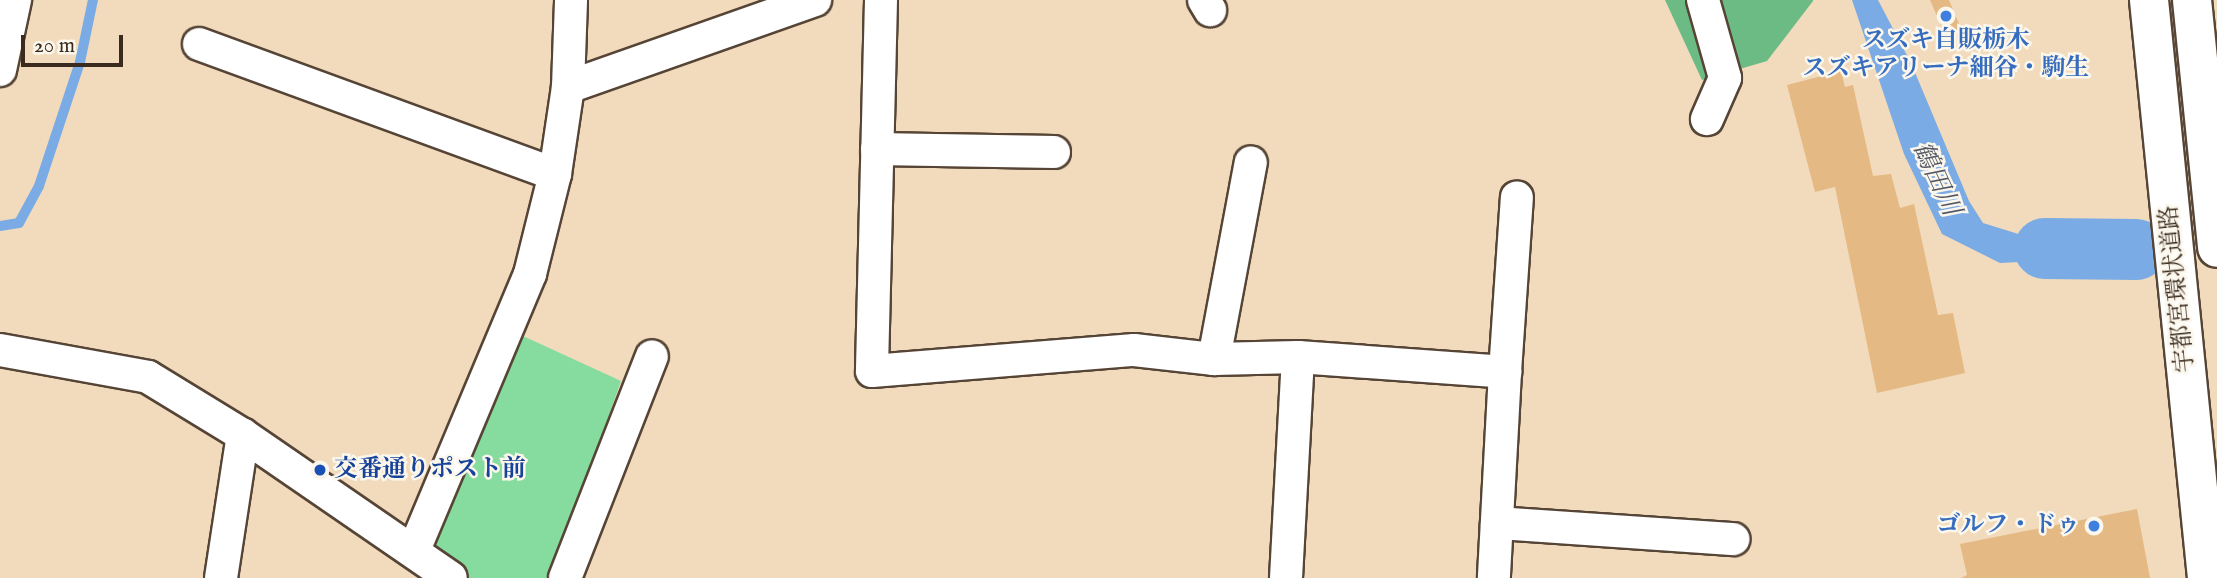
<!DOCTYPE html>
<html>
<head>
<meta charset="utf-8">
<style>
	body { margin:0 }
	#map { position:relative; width:2217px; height:578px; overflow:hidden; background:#f1dbbc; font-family:"IM FELL English","Noto Serif JP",serif }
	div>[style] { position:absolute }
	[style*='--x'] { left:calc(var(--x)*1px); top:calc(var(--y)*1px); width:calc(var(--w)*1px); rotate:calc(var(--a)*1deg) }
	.green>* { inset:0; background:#86db9e }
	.forest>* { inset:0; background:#6cbb85 }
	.water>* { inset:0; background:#7babe5 }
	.stream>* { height:10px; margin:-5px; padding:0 5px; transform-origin:5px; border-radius:5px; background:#7babe5 }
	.river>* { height:61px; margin:-30.5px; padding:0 30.5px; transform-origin:30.5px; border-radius:30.5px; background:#7babe5 }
	.building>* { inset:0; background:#e5b983 }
	.roads { filter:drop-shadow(2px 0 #564536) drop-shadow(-2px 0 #564536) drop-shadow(0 2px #564536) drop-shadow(0 -2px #564536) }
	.street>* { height:32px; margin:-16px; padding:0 16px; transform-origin:16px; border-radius:16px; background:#fff }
	.primary>* { height:38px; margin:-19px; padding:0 19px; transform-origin:19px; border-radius:19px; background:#fff }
	.dots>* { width:19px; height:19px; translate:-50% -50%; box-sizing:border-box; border:4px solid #fbf7ec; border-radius:50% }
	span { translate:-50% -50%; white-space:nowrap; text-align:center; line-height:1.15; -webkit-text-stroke:5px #fbf7ec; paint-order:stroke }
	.shop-label { font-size:24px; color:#366cbe; font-weight:700 }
	.right { translate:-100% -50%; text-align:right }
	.street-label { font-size:24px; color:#3b2a1e }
	.transit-label { font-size:24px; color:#164399; font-weight:700 }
	.left { translate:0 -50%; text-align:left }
	.water-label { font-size:26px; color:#515764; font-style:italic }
	.scale { position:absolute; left:21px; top:35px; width:102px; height:32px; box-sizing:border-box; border:4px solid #3b2a1e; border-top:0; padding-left:9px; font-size:21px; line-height:24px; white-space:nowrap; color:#3b2a1e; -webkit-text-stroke:5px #fbf7ec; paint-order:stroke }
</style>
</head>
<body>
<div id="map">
	<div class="green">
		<i style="clip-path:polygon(523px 336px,621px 381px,552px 578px,467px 578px,432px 548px)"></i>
	</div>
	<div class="forest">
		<i style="clip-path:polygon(1665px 0,1813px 0,1813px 1px,1767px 61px,1702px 80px)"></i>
	</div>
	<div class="water">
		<i style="clip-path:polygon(1852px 0,1878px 0,1911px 63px,1969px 201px,1983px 223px,2025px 236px,2126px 238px,2132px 270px,2077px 259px,2000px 263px,1942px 234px,1904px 154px)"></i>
	</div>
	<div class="stream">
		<i style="--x:0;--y:226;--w:19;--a:-9"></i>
		<i style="--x:19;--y:223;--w:42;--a:-61.6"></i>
		<i style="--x:39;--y:186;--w:131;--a:-71.7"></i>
		<i style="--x:80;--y:62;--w:63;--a:-78.2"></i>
	</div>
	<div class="river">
		<i style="--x:2044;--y:248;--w:92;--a:0.6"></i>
	</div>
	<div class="building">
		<i style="clip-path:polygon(1930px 0,1949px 0,1962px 31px,1946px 37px)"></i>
		<i style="clip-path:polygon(1841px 71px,1845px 87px,1853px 85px,1873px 176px,1891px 174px,1900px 208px,1914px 204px,1938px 315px,1953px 313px,1965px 373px,1877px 393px,1835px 187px,1815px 192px,1787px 85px)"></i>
		<i style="clip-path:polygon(2137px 509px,2150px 578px,1961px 578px,1967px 575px,1960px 544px)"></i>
	</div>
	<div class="roads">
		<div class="street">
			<i style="--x:881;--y:0;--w:371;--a:91.4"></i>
			<i style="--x:872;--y:371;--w:263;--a:-4.6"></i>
			<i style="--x:1134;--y:350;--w:81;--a:6.4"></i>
			<i style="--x:1214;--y:359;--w:84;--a:-1.4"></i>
			<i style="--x:1298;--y:357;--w:208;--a:4.1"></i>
			<i style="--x:1505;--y:372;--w:206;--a:93.1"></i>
			<i style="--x:1204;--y:0;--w:12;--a:59"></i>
			<i style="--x:1703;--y:0;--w:81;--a:74.2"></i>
			<i style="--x:1725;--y:78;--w:45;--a:113.7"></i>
			<i style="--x:199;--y:44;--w:379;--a:20.1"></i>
			<i style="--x:0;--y:70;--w:72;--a:-77.9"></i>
			<i style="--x:568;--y:87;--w:262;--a:-19.4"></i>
			<i style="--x:877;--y:149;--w:177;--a:1"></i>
			<i style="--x:0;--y:350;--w:150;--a:10.3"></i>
			<i style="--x:148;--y:377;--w:111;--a:31.4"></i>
			<i style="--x:243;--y:435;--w:252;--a:34.5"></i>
			<i style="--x:1214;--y:359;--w:200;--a:-79.4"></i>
			<i style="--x:1505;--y:372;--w:175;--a:-86.1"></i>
			<i style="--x:1497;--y:523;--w:237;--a:3.9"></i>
			<i style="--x:414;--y:550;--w:299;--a:-67.2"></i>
			<i style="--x:530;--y:274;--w:103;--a:-76"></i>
			<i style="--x:555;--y:174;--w:88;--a:-81.5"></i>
			<i style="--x:568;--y:87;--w:87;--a:-88"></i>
			<i style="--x:221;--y:578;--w:145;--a:-81.3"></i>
			<i style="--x:565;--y:578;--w:238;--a:-68.6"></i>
			<i style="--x:1286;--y:578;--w:221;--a:-86.9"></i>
		</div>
		<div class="primary">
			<i style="--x:2149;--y:0;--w:581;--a:84.27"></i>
			<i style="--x:2192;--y:0;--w:249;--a:84.2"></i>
		</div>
	</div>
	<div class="dots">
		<i style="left:1946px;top:16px;background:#3f7fe0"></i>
		<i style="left:320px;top:470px;background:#1a4fb4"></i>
		<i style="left:2094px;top:526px;background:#3f7fe0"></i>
	</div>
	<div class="shop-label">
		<span style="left:1946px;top:55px">スズキ自販栃木<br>スズキアリーナ細谷・駒生</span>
		<span class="right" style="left:2080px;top:526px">ゴルフ・ドゥ</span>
	</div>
	<div class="street-label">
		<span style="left:2178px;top:289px;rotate:-96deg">宇都宮環状道路</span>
	</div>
	<div class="transit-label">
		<span class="left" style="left:334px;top:470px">交番通りポスト前</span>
	</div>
	<div class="water-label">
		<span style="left:1936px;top:179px;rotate:65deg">鶴田川</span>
	</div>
	<div class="scale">20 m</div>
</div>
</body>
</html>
